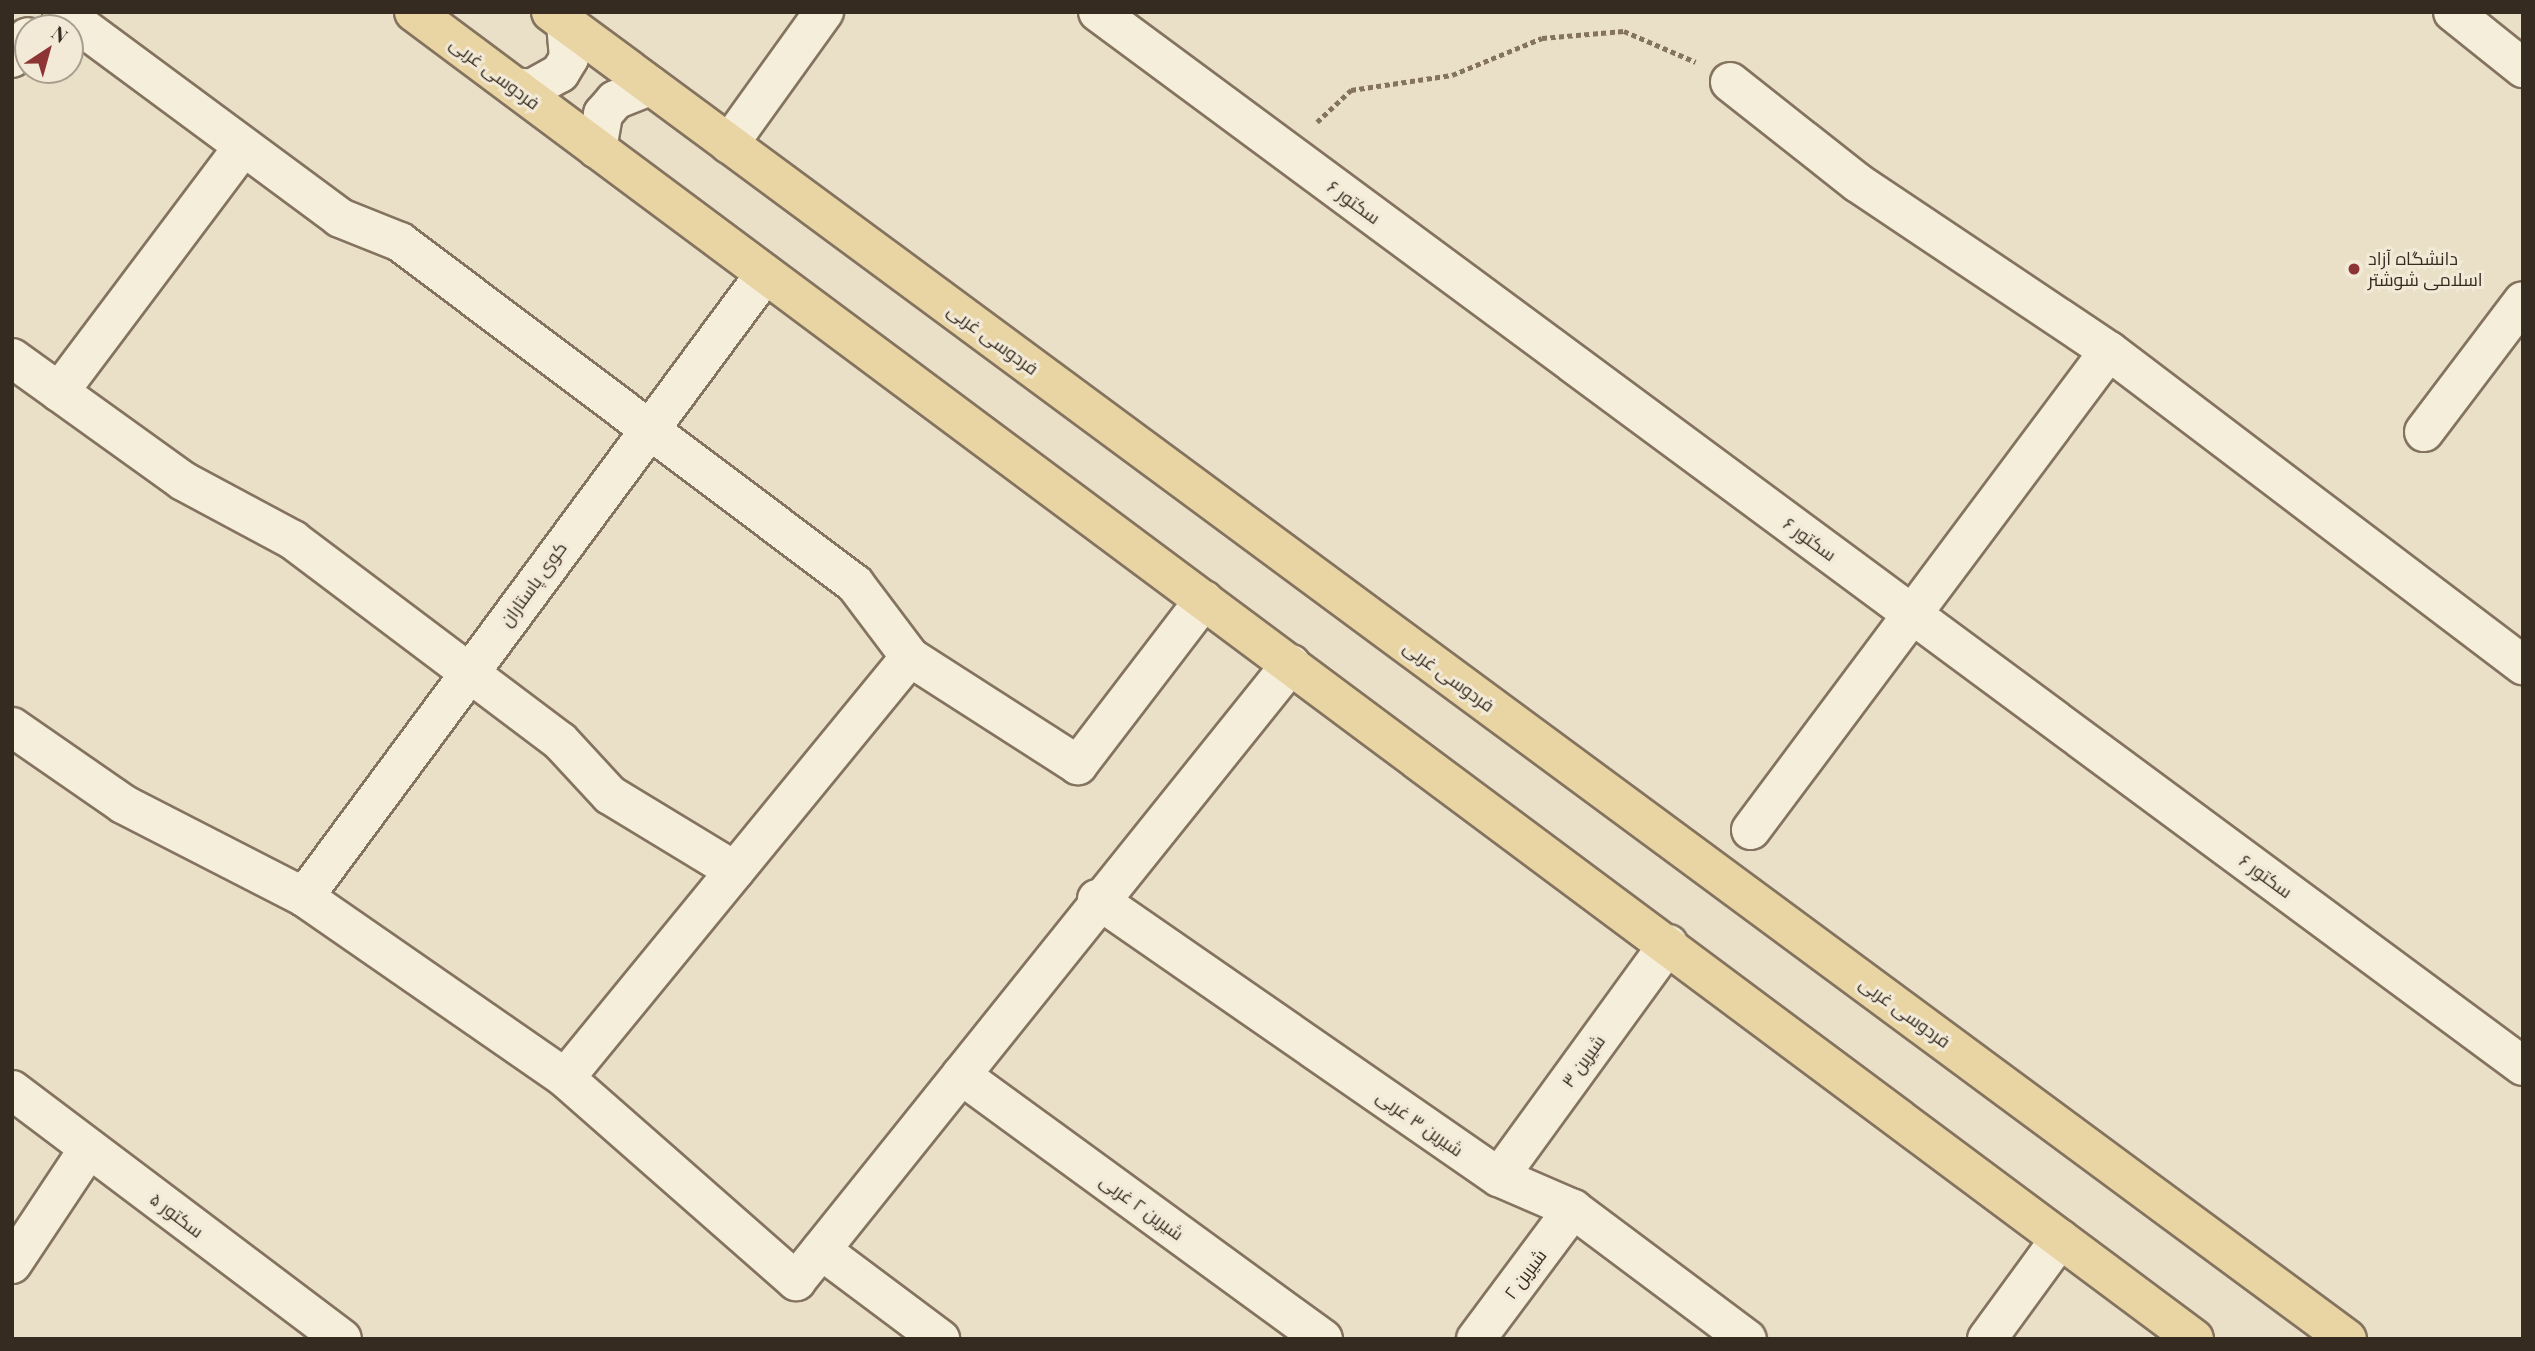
<!DOCTYPE html>
<html>
<head>
<meta charset="utf-8">
<style>
	body { margin:0 }
	#map { position:relative; width:2535px; height:1351px; overflow:hidden; background:#eae0c8; font-family:"Playfair Display",Cairo,serif }
	div>[style] { position:absolute }
	[style*='--x'] { left:calc(var(--x)*1px); top:calc(var(--y)*1px); width:calc(var(--w)*1px); rotate:calc(var(--a)*1deg) }
	.path>* { height:4.5px; margin-top:-2.25px; transform-origin:0; background:repeating-linear-gradient(90deg,#84735f 0 5px,transparent 0 8.5px) }
	.roads { filter:drop-shadow(2px 0 #84735f) drop-shadow(-2px 0 #84735f) drop-shadow(0 2px #84735f) drop-shadow(0 -2px #84735f) }
	.minor>* { height:38px; margin:-19px; padding:0 19px; transform-origin:19px; border-radius:19px; background:#f5eeda }
	.major>* { height:38px; margin:-19px; padding:0 19px; transform-origin:19px; border-radius:19px; background:#e9d4a4 }
	.dots>* { width:19px; height:19px; translate:-50% -50%; box-sizing:border-box; border:4px solid #f2ead7; border-radius:50% }
	span { translate:-50% -50%; white-space:nowrap; text-align:center; line-height:1.15; -webkit-text-stroke:6px #f2ead7; paint-order:stroke }
	.street-label { font-size:18px; color:#362b21 }
	.poi-label { font-size:18px; color:#362b21 }
	.left { translate:0 -50%; text-align:left }
	.frame { position:absolute; inset:0; border:14px solid #362b21; pointer-events:none }
	.north { position:absolute; left:14px; top:14px; width:70px; height:70px; box-sizing:border-box; background:#f2ead7; border:2px solid #a79e8e; border-radius:50%; rotate:36deg; font-size:19px; font-weight:700; line-height:28px; text-align:center; color:#362b21 }
	.north::after { content:''; display:block; margin:auto; width:24px; height:32px; background:#8d3535; clip-path:polygon(50% 0,100% 100%,50% 72%,0 100%) }
</style>
</head>
<body>
<div id="map">
	<div class="path">
		<i style="--x:1317;--y:122;--w:47;--a:-43.3"></i>
		<i style="--x:1351;--y:90;--w:102;--a:-8.4"></i>
		<i style="--x:1452;--y:75;--w:97;--a:-22.3"></i>
		<i style="--x:1542;--y:38;--w:82;--a:-4.9"></i>
		<i style="--x:1624;--y:31;--w:78;--a:23.3"></i>
	</div>
	<div class="roads">
		<div class="minor">
			<i style="--x:62;--y:12;--w:346;--a:36.5"></i>
			<i style="--x:340;--y:218;--w:65;--a:21.8"></i>
			<i style="--x:400;--y:242;--w:569;--a:36.93"></i>
			<i style="--x:855;--y:584;--w:91;--a:53"></i>
			<i style="--x:1098;--y:12;--w:1772;--a:36.49"></i>
			<i style="--x:2453;--y:12;--w:90;--a:38.7"></i>
			<i style="--x:12;--y:58;--w:26;--a:-53"></i>
			<i style="--x:1730;--y:82;--w:163;--a:38.3"></i>
			<i style="--x:1858;--y:183;--w:302;--a:33.8"></i>
			<i style="--x:2109;--y:351;--w:520;--a:37.18"></i>
			<i style="--x:515;--y:87;--w:16;--a:7"></i>
			<i style="--x:531;--y:89;--w:33;--a:-29"></i>
			<i style="--x:560;--y:73;--w:17;--a:-59"></i>
			<i style="--x:569;--y:58;--w:35;--a:-95"></i>
			<i style="--x:729;--y:144;--w:163;--a:-54.3"></i>
			<i style="--x:597;--y:149;--w:36;--a:-80"></i>
			<i style="--x:603;--y:114;--w:18;--a:-49"></i>
			<i style="--x:615;--y:100;--w:38;--a:-22"></i>
			<i style="--x:12;--y:358;--w:211;--a:35.7"></i>
			<i style="--x:183;--y:481;--w:125;--a:28.2"></i>
			<i style="--x:293;--y:540;--w:334;--a:37"></i>
			<i style="--x:560;--y:741;--w:74;--a:47.2"></i>
			<i style="--x:610;--y:795;--w:146;--a:31.3"></i>
			<i style="--x:59;--y:392;--w:306;--a:-53.1"></i>
			<i style="--x:2424;--y:432;--w:164;--a:-52.9"></i>
			<i style="--x:1204;--y:600;--w:208;--a:127.4"></i>
			<i style="--x:1078;--y:765;--w:200;--a:-147.3"></i>
			<i style="--x:910;--y:657;--w:544;--a:129.33"></i>
			<i style="--x:565;--y:1078;--w:308;--a:41.3"></i>
			<i style="--x:796;--y:1281;--w:791;--a:-51.26"></i>
			<i style="--x:12;--y:727;--w:135;--a:34.7"></i>
			<i style="--x:123;--y:804;--w:203;--a:27.2"></i>
			<i style="--x:304;--y:897;--w:318;--a:34.7"></i>
			<i style="--x:1751;--y:830;--w:598;--a:-53.23"></i>
			<i style="--x:304;--y:897;--w:775;--a:-53.5"></i>
			<i style="--x:1097;--y:899;--w:489;--a:34.7"></i>
			<i style="--x:1499;--y:1177;--w:81;--a:23.4"></i>
			<i style="--x:1573;--y:1209;--w:217;--a:36.8"></i>
			<i style="--x:961;--y:1075;--w:448;--a:36.1"></i>
			<i style="--x:12;--y:1090;--w:413;--a:37"></i>
			<i style="--x:1499;--y:1177;--w:288;--a:-54"></i>
			<i style="--x:821;--y:1250;--w:149;--a:36.8"></i>
			<i style="--x:12;--y:1264;--w:139;--a:-56.4"></i>
			<i style="--x:1476;--y:1339;--w:162;--a:-53.3"></i>
			<i style="--x:1987;--y:1339;--w:124;--a:-53.9"></i>
		</div>
		<div class="major">
			<i style="--x:414;--y:12;--w:2220;--a:36.7"></i>
			<i style="--x:551;--y:12;--w:2233;--a:36.46"></i>
		</div>
	</div>
	<div class="dots">
		<i style="left:2354px;top:269px;background:#8d3535"></i>
	</div>
	<div class="street-label">
		<span style="left:495px;top:73px;rotate:37deg">فردوسی غربی</span>
		<span style="left:1354px;top:202px;rotate:36deg">سکتور ۶</span>
		<span style="left:993px;top:339px;rotate:36deg">فردوسی غربی</span>
		<span style="left:1810px;top:539px;rotate:36deg">سکتور ۶</span>
		<span style="left:533px;top:584px;rotate:-54deg">کوی پاستاران</span>
		<span style="left:1449px;top:676px;rotate:36deg">فردوسی غربی</span>
		<span style="left:2266px;top:876px;rotate:36deg">سکتور ۶</span>
		<span style="left:1905px;top:1012px;rotate:36deg">فردوسی غربی</span>
		<span style="left:1583px;top:1061px;rotate:-54deg">شیرین ۳</span>
		<span style="left:1420px;top:1123px;rotate:35deg">شیرین ۳ غربی</span>
		<span style="left:1142px;top:1207px;rotate:36deg">شیرین ۲ غربی</span>
		<span style="left:177px;top:1215px;rotate:37deg">سکتور ۵</span>
		<span style="left:1525px;top:1274px;rotate:-53deg">شیرین ۲</span>
	</div>
	<div class="poi-label">
		<span class="left" style="left:2368px;top:269px">دانشگاه آزاد<br>اسلامی شوشتر</span>
	</div>
	<div class="frame"></div>
	<div class="north">N</div>
</div>
</body>
</html>
